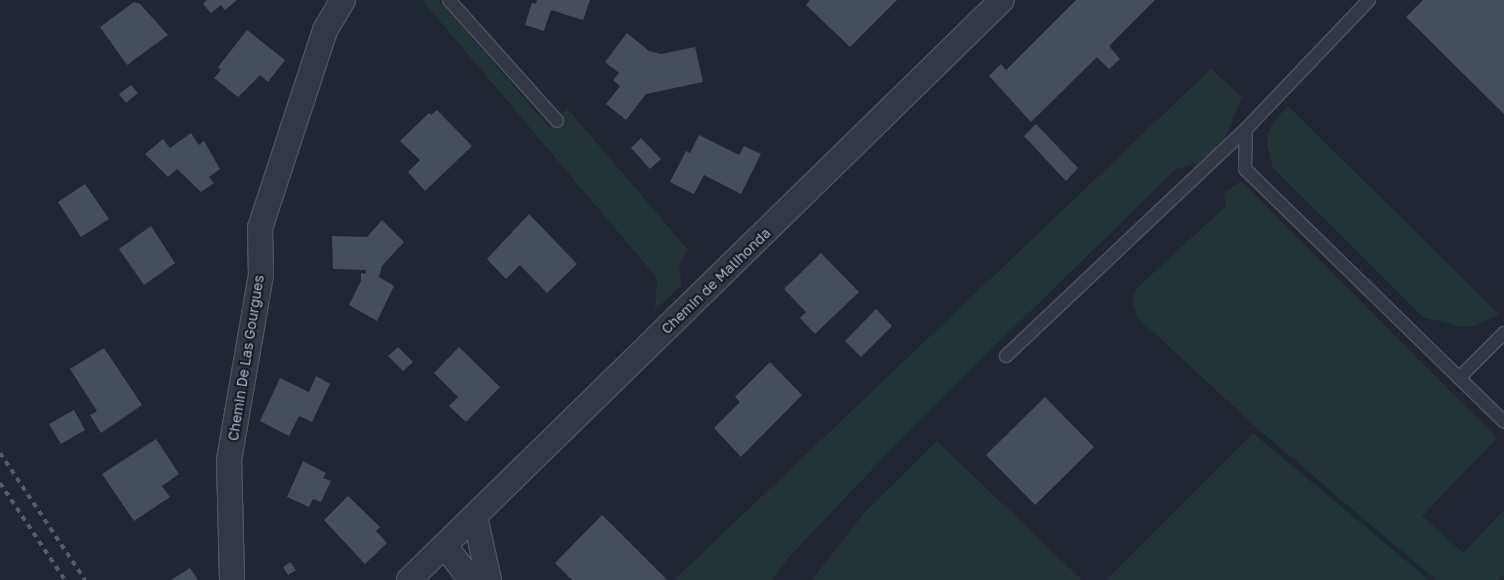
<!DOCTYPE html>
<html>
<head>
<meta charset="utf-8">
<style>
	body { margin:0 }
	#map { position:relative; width:1504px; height:580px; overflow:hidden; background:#202733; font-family:"Golos Text",sans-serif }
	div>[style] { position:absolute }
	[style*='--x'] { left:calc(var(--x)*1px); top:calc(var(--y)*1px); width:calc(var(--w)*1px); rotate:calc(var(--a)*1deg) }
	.green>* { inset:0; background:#223436 }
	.building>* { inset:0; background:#464e5d }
	.roads { filter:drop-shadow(1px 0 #4d5460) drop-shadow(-1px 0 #4d5460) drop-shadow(0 1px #4d5460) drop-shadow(0 -1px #4d5460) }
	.lane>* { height:12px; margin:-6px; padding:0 6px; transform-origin:6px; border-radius:6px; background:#333944 }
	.street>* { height:24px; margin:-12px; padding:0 12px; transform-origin:12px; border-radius:12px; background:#333944 }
	.rail>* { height:4px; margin-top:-2px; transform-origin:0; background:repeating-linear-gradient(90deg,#555d6b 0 5px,transparent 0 10px) }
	span { translate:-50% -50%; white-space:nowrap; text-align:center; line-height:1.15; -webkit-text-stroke:4.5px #181e28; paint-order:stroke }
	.street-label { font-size:14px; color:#acb4c2 }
</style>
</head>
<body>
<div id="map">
	<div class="green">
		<i style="clip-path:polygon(422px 0,439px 0,550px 128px,567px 108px,688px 250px,679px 267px,682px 285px,655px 310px,657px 278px)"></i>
		<i style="clip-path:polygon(1211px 69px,1242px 97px,1223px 143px,1198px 163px,1176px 169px,917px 422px,789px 557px,772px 580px,674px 580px)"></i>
		<i style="clip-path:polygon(1288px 106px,1499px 314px,1475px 326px,1461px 327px,1423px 317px,1273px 168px,1267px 145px,1268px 133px,1273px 122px)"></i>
		<i style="clip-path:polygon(1241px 181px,1497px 438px,1422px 516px,1463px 553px,1504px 510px,1504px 574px,1498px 580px,1436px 580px,1258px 429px,1137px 317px,1132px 301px,1136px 289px,1226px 206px,1224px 193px)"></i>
		<i style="clip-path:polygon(1253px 433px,1429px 580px,1106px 580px)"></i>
		<i style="clip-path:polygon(937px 441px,1082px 580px,812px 580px,863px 514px)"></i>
	</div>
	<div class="building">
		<i style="clip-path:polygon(207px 0,237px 0,225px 10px,221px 5px,211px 13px,203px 4px)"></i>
		<i style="clip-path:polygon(537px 0,590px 0,583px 20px,551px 10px,544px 31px,525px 25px,532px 3px,536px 4px)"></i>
		<i style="clip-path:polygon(810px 0,897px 0,850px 47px,806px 5px)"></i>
		<i style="clip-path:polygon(1076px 0,1155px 0,1109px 46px,1120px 59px,1109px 69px,1097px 57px,1031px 122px,989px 76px,1001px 64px,1006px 70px)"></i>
		<i style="clip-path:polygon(1423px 0,1504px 0,1504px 114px,1406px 17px)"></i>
		<i style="clip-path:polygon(134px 2px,140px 4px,168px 35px,127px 65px,100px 27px)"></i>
		<i style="clip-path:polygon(247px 30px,285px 60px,268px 82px,260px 75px,238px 97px,214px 78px,221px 70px,218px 67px)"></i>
		<i style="clip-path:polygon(627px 33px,649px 51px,661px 54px,695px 47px,703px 82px,646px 94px,626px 120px,606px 104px,620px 86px,613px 80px,619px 73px,605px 62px)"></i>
		<i style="clip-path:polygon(131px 85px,138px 93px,126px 103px,119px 94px)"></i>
		<i style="clip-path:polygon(437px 110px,472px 146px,425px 191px,408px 172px,420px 160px,400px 141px,429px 113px,431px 115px)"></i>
		<i style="clip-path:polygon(1036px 124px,1078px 168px,1066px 181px,1024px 136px)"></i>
		<i style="clip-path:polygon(191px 133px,199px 145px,204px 141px,220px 169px,209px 177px,214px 183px,201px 192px,177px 169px,168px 177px,145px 154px,163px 139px,170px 148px)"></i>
		<i style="clip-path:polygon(699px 135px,739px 155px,744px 146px,761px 154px,741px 194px,704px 175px,694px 194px,670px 182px,686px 151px,690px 153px)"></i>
		<i style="clip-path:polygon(641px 138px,661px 159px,650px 169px,631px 148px)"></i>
		<i style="clip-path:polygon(85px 184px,109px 219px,81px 237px,58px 202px)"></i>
		<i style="clip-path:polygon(529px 214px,577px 264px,547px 293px,520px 265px,506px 279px,487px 259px)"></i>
		<i style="clip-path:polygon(382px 220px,404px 242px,382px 266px,379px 277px,394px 286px,377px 321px,349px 305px,361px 281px,361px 273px,365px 274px,366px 270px,333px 269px,332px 236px,367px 237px)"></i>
		<i style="clip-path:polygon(151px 226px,175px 263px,144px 285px,119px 249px)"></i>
		<i style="clip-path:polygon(821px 253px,859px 292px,815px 334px,800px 318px,806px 312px,784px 289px)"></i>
		<i style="clip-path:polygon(876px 309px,892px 326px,861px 357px,845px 341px)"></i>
		<i style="clip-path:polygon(398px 347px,413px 362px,403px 371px,388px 356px)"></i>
		<i style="clip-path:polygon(459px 347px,500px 387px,466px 422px,449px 406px,458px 397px,434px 373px)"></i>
		<i style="clip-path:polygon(104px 348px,142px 405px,101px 433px,90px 415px,97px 411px,70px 369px)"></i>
		<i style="clip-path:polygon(770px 362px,802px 395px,741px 457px,714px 428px,740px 402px,735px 397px)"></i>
		<i style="clip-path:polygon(316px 376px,330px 384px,312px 422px,299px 416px,289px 436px,260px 421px,280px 378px,309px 392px)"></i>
		<i style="clip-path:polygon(1045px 397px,1094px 447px,1035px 505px,986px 455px)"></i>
		<i style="clip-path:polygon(74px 410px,85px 430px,61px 444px,49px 424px)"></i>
		<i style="clip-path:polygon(156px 439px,179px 474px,162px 486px,170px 497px,134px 521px,102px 474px)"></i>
		<i style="clip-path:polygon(303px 461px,326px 473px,323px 478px,331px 481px,321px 502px,313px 499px,309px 507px,287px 497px)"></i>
		<i style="clip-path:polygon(348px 496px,380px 527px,376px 531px,387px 543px,365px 564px,324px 520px)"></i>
		<i style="clip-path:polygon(602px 515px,667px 580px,572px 580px,555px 563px)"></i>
		<i style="clip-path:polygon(290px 562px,296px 570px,288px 575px,283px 567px)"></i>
		<i style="clip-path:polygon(190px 568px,198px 580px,171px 580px)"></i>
	</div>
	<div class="roads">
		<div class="lane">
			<i style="--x:449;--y:0;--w:162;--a:48.2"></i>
			<i style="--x:1369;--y:0;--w:178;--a:133.6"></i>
			<i style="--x:1246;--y:129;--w:40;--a:91.4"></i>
			<i style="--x:1245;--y:169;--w:362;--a:44.3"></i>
			<i style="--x:1006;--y:356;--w:330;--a:-43.4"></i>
			<i style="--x:1459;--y:378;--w:64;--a:-45"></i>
		</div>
		<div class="street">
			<i style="--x:475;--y:517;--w:65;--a:77.5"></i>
			<i style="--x:445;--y:546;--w:43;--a:52.6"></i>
			<i style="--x:232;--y:580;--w:120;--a:-91.4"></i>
			<i style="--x:229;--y:460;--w:188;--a:-80.2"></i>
			<i style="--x:261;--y:275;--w:47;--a:-91.2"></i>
			<i style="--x:260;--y:228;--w:208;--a:-71.8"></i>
			<i style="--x:325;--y:30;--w:35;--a:-59"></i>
			<i style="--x:409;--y:580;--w:829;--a:-44.37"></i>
		</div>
	</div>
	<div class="rail">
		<i style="--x:0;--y:453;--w:153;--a:56.2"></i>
		<i style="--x:0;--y:483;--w:117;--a:56.2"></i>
	</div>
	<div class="street-label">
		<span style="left:716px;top:281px;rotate:-44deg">Chemin de Malihonda</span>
		<span style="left:246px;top:358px;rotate:-81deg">Chemin De Las Gourgues</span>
	</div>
</div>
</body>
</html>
